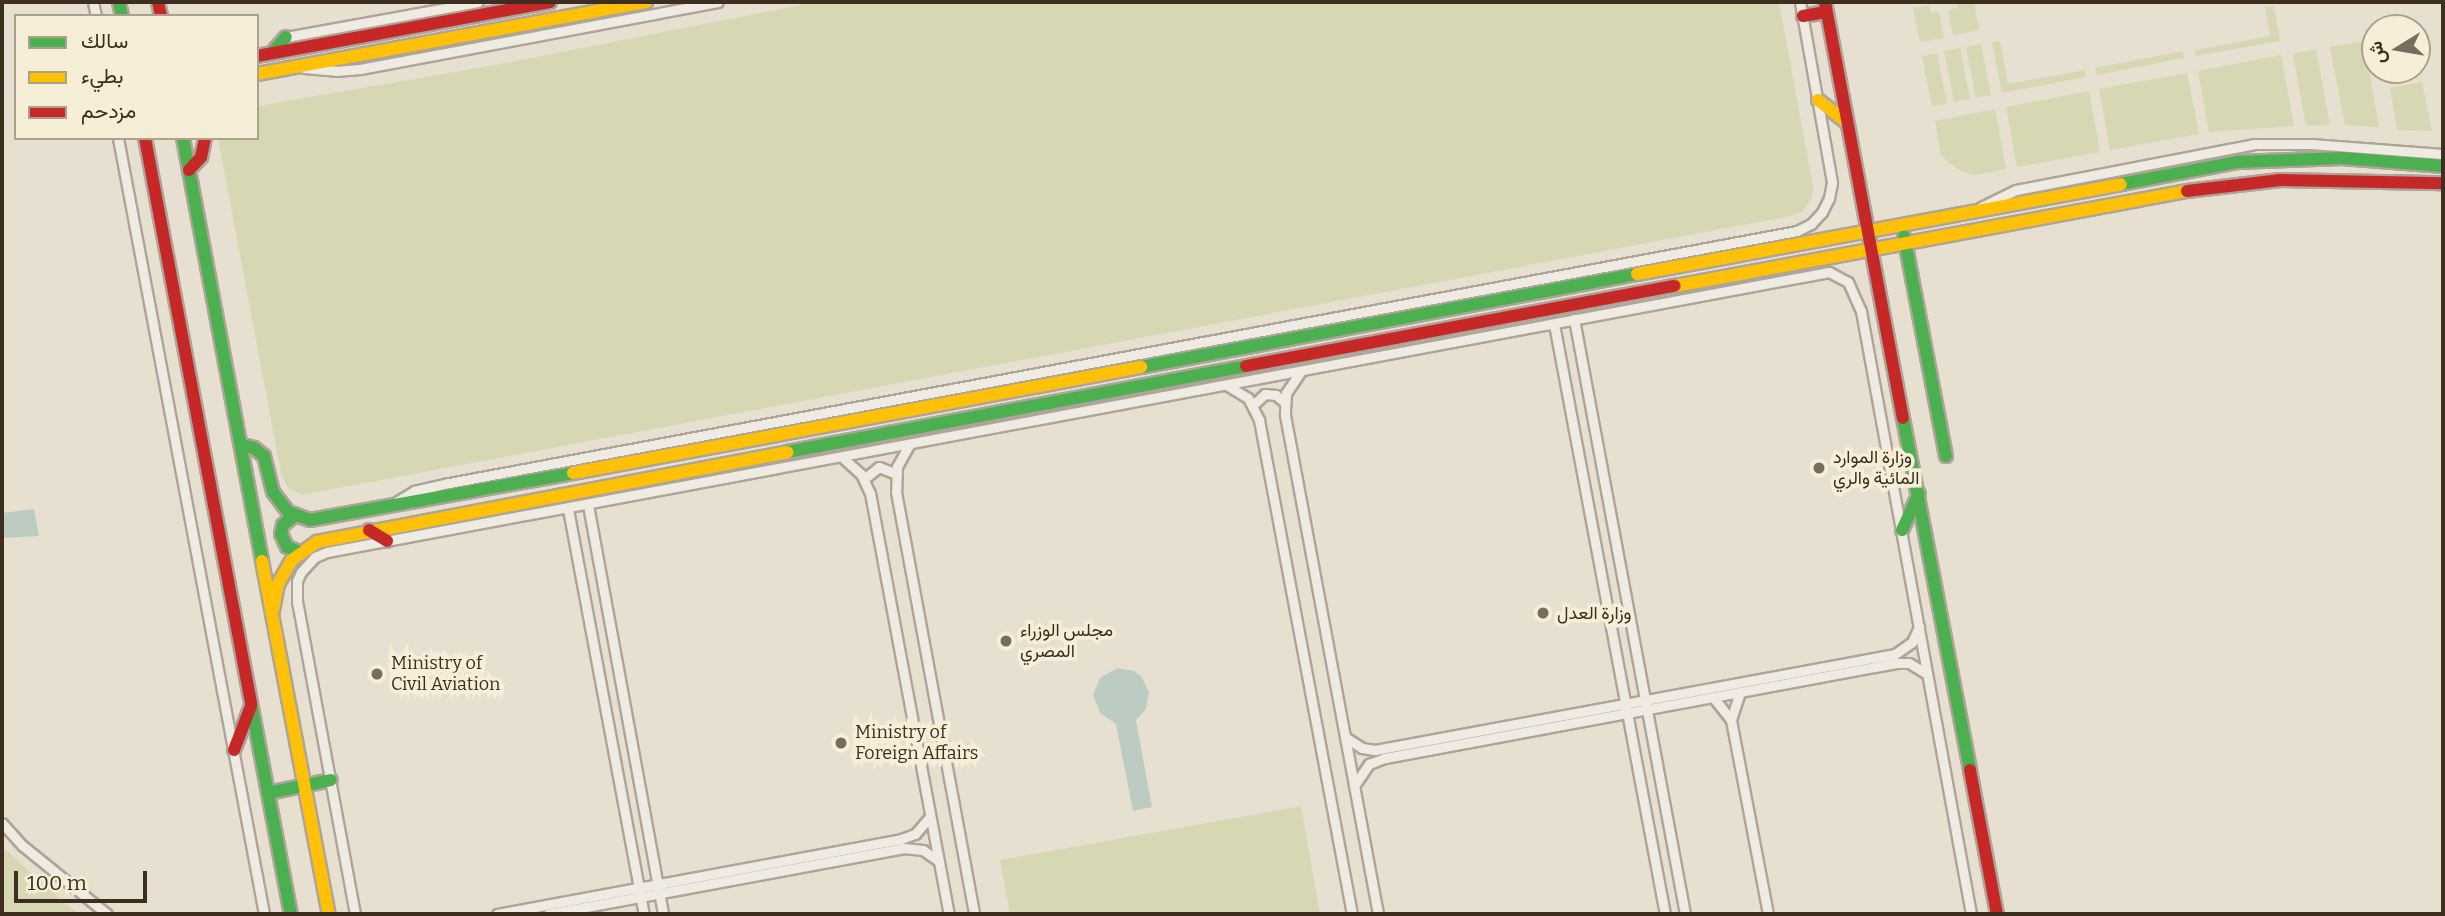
<!DOCTYPE html>
<html>
<head>
<meta charset="utf-8">
<style>
	body { margin:0 }
	#map { position:relative; width:2445px; height:916px; overflow:hidden; background:#e7e0d1; font-family:Bitter,Vazirmatn,serif }
	div>[style] { position:absolute }
	[style*='--x'] { left:calc(var(--x)*1px); top:calc(var(--y)*1px); width:calc(var(--w)*1px); rotate:calc(var(--a)*1deg) }
	.green>* { inset:0; background:#d6d7b3 }
	.water>* { inset:0; background:#bcccc2 }
	.roads { filter:drop-shadow(2px 0 #ada599) drop-shadow(-2px 0 #ada599) drop-shadow(0 2px #ada599) drop-shadow(0 -2px #ada599) }
	.street>* { height:9px; margin:-4.5px; padding:0 4.5px; transform-origin:4.5px; border-radius:4.5px; background:#efebe3 }
	.fast>* { height:12px; margin:-6px; padding:0 6px; transform-origin:6px; border-radius:6px; background:#4caf50 }
	.slow>* { height:12px; margin:-6px; padding:0 6px; transform-origin:6px; border-radius:6px; background:#ffc107 }
	.jam>* { height:12px; margin:-6px; padding:0 6px; transform-origin:6px; border-radius:6px; background:#c62828 }
	.dots>* { width:19px; height:19px; translate:-50% -50%; box-sizing:border-box; border:4px solid #f7eed8; border-radius:50% }
	span { translate:-50% -50%; white-space:nowrap; text-align:center; line-height:1.15; -webkit-text-stroke:7px #f7eed8; paint-order:stroke }
	.poi-label { font-size:18px; color:#3d2e20 }
	.left { translate:0 -50%; text-align:left }
	.frame { position:absolute; inset:0; border:4px solid #3d2e20; pointer-events:none }
	.legend { position:absolute; left:14px; top:14px; width:245px; height:126px; box-sizing:border-box; background:#f7eed8; border:2px solid #ada18e; margin:0; padding:9px 12px; list-style:none; font-size:21px; color:#3d2e20 }
	.legend li { display:flex; align-items:center; gap:14px; height:35px }
	.legend b { width:35px; border:2px solid #ada18e }
	.north { position:absolute; left:2361px; top:14px; width:70px; height:70px; box-sizing:border-box; background:#f7eed8; border:2px solid #ada18e; border-radius:50%; rotate:259deg; font-size:19px; font-weight:700; line-height:28px; text-align:center; color:#3d2e20 }
	.north::after { content:''; display:block; margin:auto; width:24px; height:32px; background:#786c5e; clip-path:polygon(50% 0,100% 100%,50% 72%,0 100%) }
	.scale { position:absolute; left:14px; top:871px; width:133px; height:32px; box-sizing:border-box; border:4px solid #3d2e20; border-top:0; padding-left:9px; font-size:21px; line-height:24px; white-space:nowrap; color:#3d2e20; -webkit-text-stroke:5px #f7eed8; paint-order:stroke }
</style>
</head>
<body>
<div id="map">
	<div class="green">
		<i style="clip-path:polygon(816px 2px,1779px 2px,1813px 187px,1812px 198px,1803px 211px,1791px 216px,312px 493px,303px 495px,288px 488px,281px 473px,218px 138px,257px 138px,257px 106px,490px 66px)"></i>
		<i style="clip-path:polygon(1957px 2px,1974px 2px,1979px 30px,1953px 35px,1948px 10px,1958px 8px)"></i>
		<i style="clip-path:polygon(1929px 5px,1931px 13px,1939px 12px,1944px 38px,1920px 42px,1913px 8px)"></i>
		<i style="clip-path:polygon(2274px 6px,2280px 41px,2196px 56px,2195px 50px,2270px 36px,2265px 7px)"></i>
		<i style="clip-path:polygon(2000px 41px,2008px 84px,2085px 70px,2086px 77px,2002px 93px,1992px 42px)"></i>
		<i style="clip-path:polygon(2364px 41px,2379px 127px,2345px 125px,2330px 47px)"></i>
		<i style="clip-path:polygon(1981px 44px,1991px 95px,1976px 98px,1966px 47px)"></i>
		<i style="clip-path:polygon(1960px 48px,1970px 99px,1954px 102px,1944px 51px)"></i>
		<i style="clip-path:polygon(2316px 49px,2330px 125px,2306px 126px,2293px 54px)"></i>
		<i style="clip-path:polygon(2183px 51px,2184px 58px,2097px 75px,2095px 68px)"></i>
		<i style="clip-path:polygon(1937px 53px,1947px 104px,1932px 106px,1922px 56px)"></i>
		<i style="clip-path:polygon(2281px 55px,2294px 126px,2209px 132px,2198px 71px)"></i>
		<i style="clip-path:polygon(2187px 73px,2199px 134px,2110px 150px,2099px 89px)"></i>
		<i style="clip-path:polygon(2422px 82px,2432px 131px,2397px 130px,2390px 88px)"></i>
		<i style="clip-path:polygon(2089px 91px,2100px 152px,2017px 167px,2006px 107px)"></i>
		<i style="clip-path:polygon(1995px 109px,2006px 169px,1976px 175px,1962px 172px,1949px 163px,1941px 155px,1935px 121px)"></i>
		<i style="clip-path:polygon(1301px 806px,1320px 914px,1010px 914px,1000px 860px)"></i>
		<i style="clip-path:polygon(2px 846px,63px 902px,79px 914px,2px 914px)"></i>
	</div>
	<div class="water">
		<i style="clip-path:polygon(34px 509px,39px 536px,2px 538px,2px 513px)"></i>
		<i style="clip-path:polygon(1117px 668px,1134px 671px,1141px 676px,1149px 692px,1146px 709px,1136px 720px,1152px 807px,1133px 811px,1116px 724px,1100px 713px,1093px 695px,1100px 678px)"></i>
	</div>
	<div class="roads">
		<div class="street">
			<i style="--x:93;--y:2;--w:14;--a:78"></i>
			<i style="--x:286;--y:37;--w:195;--a:-10.3"></i>
			<i style="--x:304;--y:68;--w:32;--a:5"></i>
			<i style="--x:336;--y:71;--w:24;--a:-5"></i>
			<i style="--x:360;--y:69;--w:364;--a:-10.6"></i>
			<i style="--x:118;--y:138;--w:790;--a:79.34"></i>
			<i style="--x:1981;--y:207;--w:39;--a:-26"></i>
			<i style="--x:2016;--y:190;--w:242;--a:-10.9"></i>
			<i style="--x:2254;--y:144;--w:57;--a:0"></i>
			<i style="--x:2311;--y:144;--w:132;--a:4.3"></i>
			<i style="--x:1574;--y:319;--w:605;--a:79.43"></i>
			<i style="--x:1554;--y:324;--w:600;--a:79.35"></i>
			<i style="--x:1301;--y:371;--w:27;--a:124"></i>
			<i style="--x:1286;--y:393;--w:22;--a:93"></i>
			<i style="--x:1285;--y:415;--w:508;--a:79.44"></i>
			<i style="--x:1228;--y:386;--w:23;--a:31"></i>
			<i style="--x:1248;--y:398;--w:25;--a:63"></i>
			<i style="--x:1259;--y:420;--w:503;--a:79.34"></i>
			<i style="--x:1253;--y:405;--w:16;--a:-43"></i>
			<i style="--x:1265;--y:394;--w:11;--a:5"></i>
			<i style="--x:1276;--y:395;--w:11;--a:41"></i>
			<i style="--x:909;--y:445;--w:25;--a:119"></i>
			<i style="--x:897;--y:467;--w:25;--a:92"></i>
			<i style="--x:896;--y:492;--w:429;--a:79.5"></i>
			<i style="--x:843;--y:458;--w:24;--a:42"></i>
			<i style="--x:861;--y:474;--w:21;--a:65"></i>
			<i style="--x:870;--y:493;--w:428;--a:79.4"></i>
			<i style="--x:864;--y:479;--w:19;--a:-39"></i>
			<i style="--x:879;--y:467;--w:18;--a:22"></i>
			<i style="--x:391;--y:505;--w:27;--a:-31"></i>
			<i style="--x:414;--y:491;--w:36;--a:-13"></i>
			<i style="--x:449;--y:483;--w:1371;--a:-10.59"></i>
			<i style="--x:1797;--y:231;--w:16;--a:-27"></i>
			<i style="--x:1811;--y:224;--w:16;--a:-47"></i>
			<i style="--x:1822;--y:212;--w:16;--a:-63"></i>
			<i style="--x:1829;--y:198;--w:16;--a:-79"></i>
			<i style="--x:1832;--y:182;--w:183;--a:-100.1"></i>
			<i style="--x:588;--y:505;--w:416;--a:79.6"></i>
			<i style="--x:568;--y:509;--w:412;--a:79.4"></i>
			<i style="--x:1740;--y:692;--w:29;--a:108"></i>
			<i style="--x:1731;--y:720;--w:197;--a:79.2"></i>
			<i style="--x:1713;--y:697;--w:29;--a:52"></i>
			<i style="--x:1345;--y:737;--w:20;--a:33"></i>
			<i style="--x:1362;--y:748;--w:13;--a:9"></i>
			<i style="--x:1375;--y:750;--w:529;--a:-10.46"></i>
			<i style="--x:1895;--y:654;--w:21;--a:-35"></i>
			<i style="--x:1912;--y:642;--w:17;--a:-65"></i>
			<i style="--x:1354;--y:786;--w:27;--a:-56"></i>
			<i style="--x:1369;--y:764;--w:17;--a:-21"></i>
			<i style="--x:1385;--y:758;--w:520;--a:-10.53"></i>
			<i style="--x:1896;--y:663;--w:13;--a:0"></i>
			<i style="--x:1909;--y:663;--w:21;--a:31"></i>
			<i style="--x:2;--y:823;--w:31;--a:48"></i>
			<i style="--x:23;--y:846;--w:108;--a:39"></i>
			<i style="--x:355;--y:914;--w:317;--a:-100.5"></i>
			<i style="--x:297;--y:602;--w:21;--a:-90"></i>
			<i style="--x:297;--y:581;--w:10;--a:-66"></i>
			<i style="--x:301;--y:572;--w:21;--a:-47"></i>
			<i style="--x:315;--y:557;--w:13;--a:-23"></i>
			<i style="--x:327;--y:552;--w:1528;--a:-10.56"></i>
			<i style="--x:1829;--y:272;--w:21;--a:28"></i>
			<i style="--x:1848;--y:282;--w:32;--a:66"></i>
			<i style="--x:1861;--y:311;--w:613;--a:79.66"></i>
			<i style="--x:497;--y:914;--w:411;--a:-10.5"></i>
			<i style="--x:901;--y:839;--w:15;--a:-20"></i>
			<i style="--x:915;--y:834;--w:23;--a:-49"></i>
			<i style="--x:548;--y:914;--w:361;--a:-10.5"></i>
			<i style="--x:903;--y:848;--w:20;--a:6"></i>
			<i style="--x:923;--y:850;--w:19;--a:35"></i>
		</div>
		<div class="fast">
			<i style="--x:119;--y:2;--w:14;--a:78"></i>
			<i style="--x:272;--y:53;--w:21;--a:-49"></i>
			<i style="--x:183;--y:138;--w:430;--a:79.4"></i>
			<i style="--x:2121;--y:184;--w:118;--a:-10.7"></i>
			<i style="--x:2237;--y:162;--w:105;--a:-2.2"></i>
			<i style="--x:2342;--y:158;--w:101;--a:4.5"></i>
			<i style="--x:1904;--y:236;--w:224;--a:79.2"></i>
			<i style="--x:1141;--y:367;--w:505;--a:-10.62"></i>
			<i style="--x:1903;--y:418;--w:358;--a:79.2"></i>
			<i style="--x:242;--y:445;--w:12;--a:14"></i>
			<i style="--x:254;--y:448;--w:13;--a:39"></i>
			<i style="--x:264;--y:456;--w:37;--a:76"></i>
			<i style="--x:273;--y:492;--w:25;--a:53"></i>
			<i style="--x:288;--y:512;--w:23;--a:20"></i>
			<i style="--x:310;--y:520;--w:267;--a:-10.1"></i>
			<i style="--x:787;--y:452;--w:467;--a:-10.6"></i>
			<i style="--x:294;--y:516;--w:14;--a:141"></i>
			<i style="--x:283;--y:525;--w:9;--a:103"></i>
			<i style="--x:281;--y:534;--w:14;--a:65"></i>
			<i style="--x:287;--y:547;--w:14;--a:21"></i>
			<i style="--x:1902;--y:530;--w:40;--a:-65"></i>
			<i style="--x:251;--y:703;--w:215;--a:79.3"></i>
			<i style="--x:268;--y:793;--w:64;--a:-11.7"></i>
		</div>
		<div class="slow">
			<i style="--x:257;--y:74;--w:396;--a:-10.5"></i>
			<i style="--x:1818;--y:100;--w:37;--a:38"></i>
			<i style="--x:1637;--y:274;--w:492;--a:-10.5"></i>
			<i style="--x:1675;--y:286;--w:521;--a:-10.51"></i>
			<i style="--x:573;--y:473;--w:578;--a:-10.57"></i>
			<i style="--x:262;--y:561;--w:359;--a:79.3"></i>
			<i style="--x:273;--y:610;--w:26;--a:-79"></i>
			<i style="--x:278;--y:584;--w:28;--a:-60"></i>
			<i style="--x:292;--y:560;--w:31;--a:-36"></i>
			<i style="--x:317;--y:542;--w:479;--a:-10.8"></i>
		</div>
		<div class="jam">
			<i style="--x:158;--y:2;--w:14;--a:78"></i>
			<i style="--x:1825;--y:2;--w:423;--a:79.4"></i>
			<i style="--x:1803;--y:16;--w:23;--a:-10"></i>
			<i style="--x:257;--y:56;--w:298;--a:-10.4"></i>
			<i style="--x:145;--y:138;--w:575;--a:79.37"></i>
			<i style="--x:189;--y:170;--w:18;--a:-47"></i>
			<i style="--x:201;--y:157;--w:19;--a:-78"></i>
			<i style="--x:2187;--y:191;--w:94;--a:-6.7"></i>
			<i style="--x:2280;--y:180;--w:163;--a:1.1"></i>
			<i style="--x:1246;--y:366;--w:436;--a:-10.6"></i>
			<i style="--x:369;--y:530;--w:21;--a:31"></i>
			<i style="--x:234;--y:750;--w:47;--a:-68.9"></i>
			<i style="--x:1970;--y:770;--w:147;--a:79.4"></i>
		</div>
	</div>
	<div class="dots">
		<i style="left:1819px;top:468px;background:#786c5e"></i>
		<i style="left:1543px;top:613px;background:#786c5e"></i>
		<i style="left:1006px;top:641px;background:#786c5e"></i>
		<i style="left:377px;top:674px;background:#786c5e"></i>
		<i style="left:841px;top:743px;background:#786c5e"></i>
	</div>
	<div class="poi-label">
		<span class="left" style="left:1833px;top:468px">وزارة الموارد<br>المائية والري</span>
		<span class="left" style="left:1557px;top:613px">وزارة العدل</span>
		<span class="left" style="left:1020px;top:641px">مجلس الوزراء<br>المصري</span>
		<span class="left" style="left:391px;top:674px">Ministry of<br>Civil Aviation</span>
		<span class="left" style="left:855px;top:743px">Ministry of<br>Foreign Affairs</span>
	</div>
	<div class="frame"></div>
	<ul class="legend">
	<li><b style="height:9px;background:#4caf50"></b>سالك</li>
	<li><b style="height:9px;background:#ffc107"></b>بطيء</li>
	<li><b style="height:9px;background:#c62828"></b>مزدحم</li>
	</ul>
	<div class="north">ش</div>
	<div class="scale">100 m</div>
</div>
</body>
</html>
